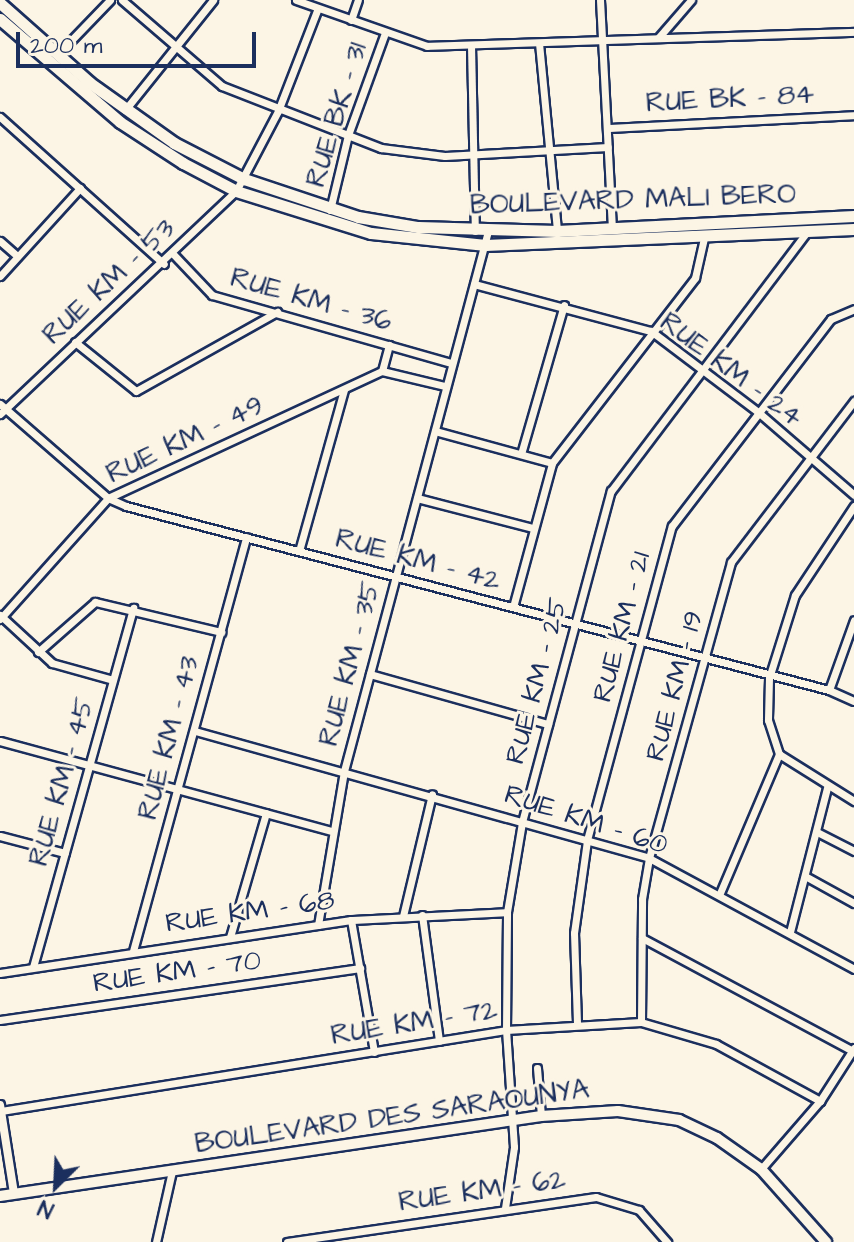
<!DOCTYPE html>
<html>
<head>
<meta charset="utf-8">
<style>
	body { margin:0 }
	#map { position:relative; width:854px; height:1242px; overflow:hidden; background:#fcf5e5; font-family:"Architects Daughter",sans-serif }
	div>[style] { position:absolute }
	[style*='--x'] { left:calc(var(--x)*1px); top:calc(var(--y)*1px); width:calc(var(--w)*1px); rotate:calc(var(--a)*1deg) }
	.roads { filter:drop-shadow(2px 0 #1b2f5e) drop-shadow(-2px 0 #1b2f5e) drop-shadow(0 2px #1b2f5e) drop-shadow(0 -2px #1b2f5e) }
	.minor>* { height:7px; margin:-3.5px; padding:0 3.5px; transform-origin:3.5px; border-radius:3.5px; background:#fcf5e5 }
	.tertiary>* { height:8px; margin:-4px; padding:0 4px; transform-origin:4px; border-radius:4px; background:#fcf5e5 }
	.secondary>* { height:10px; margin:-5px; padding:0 5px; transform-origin:5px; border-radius:5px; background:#fcf5e5 }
	.primary>* { height:11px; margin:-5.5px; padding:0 5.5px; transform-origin:5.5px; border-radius:5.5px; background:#fcf5e5 }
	span { translate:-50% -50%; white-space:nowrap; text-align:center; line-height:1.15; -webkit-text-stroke:6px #fcf5e5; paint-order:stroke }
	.street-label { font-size:28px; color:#1b2f5e }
	.north { position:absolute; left:16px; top:1146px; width:80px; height:80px; -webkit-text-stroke:6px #fcf5e5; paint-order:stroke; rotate:204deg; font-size:22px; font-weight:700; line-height:32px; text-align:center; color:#1b2f5e }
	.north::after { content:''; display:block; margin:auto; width:28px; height:36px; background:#1b2f5e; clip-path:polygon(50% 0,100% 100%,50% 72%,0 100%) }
	.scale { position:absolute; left:16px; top:32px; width:240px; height:36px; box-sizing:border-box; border:4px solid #1b2f5e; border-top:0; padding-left:10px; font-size:24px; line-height:28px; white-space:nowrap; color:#1b2f5e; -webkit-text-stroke:6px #fcf5e5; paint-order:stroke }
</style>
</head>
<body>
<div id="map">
	<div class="roads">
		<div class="minor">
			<i style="--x:122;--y:0;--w:132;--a:40.7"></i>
			<i style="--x:222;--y:86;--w:171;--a:21.3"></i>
			<i style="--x:381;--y:148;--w:64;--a:7.1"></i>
			<i style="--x:445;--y:156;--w:163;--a:-3.2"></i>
			<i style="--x:296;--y:0;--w:139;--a:19.3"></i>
			<i style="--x:427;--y:46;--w:427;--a:-1.9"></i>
			<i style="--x:600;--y:0;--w:229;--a:87"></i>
			<i style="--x:351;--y:20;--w:21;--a:-71"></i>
			<i style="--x:659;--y:37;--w:49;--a:-49.1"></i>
			<i style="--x:539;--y:43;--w:189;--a:84.5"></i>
			<i style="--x:471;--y:45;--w:186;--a:88.8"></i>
			<i style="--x:58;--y:54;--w:75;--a:-46.1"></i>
			<i style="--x:125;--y:110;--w:141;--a:-51.3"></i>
			<i style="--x:0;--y:117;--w:220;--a:41.9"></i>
			<i style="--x:608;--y:128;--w:246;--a:-3"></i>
			<i style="--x:330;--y:210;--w:77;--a:-76.5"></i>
			<i style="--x:348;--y:135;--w:109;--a:-70.1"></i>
			<i style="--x:0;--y:241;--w:23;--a:41"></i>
			<i style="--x:174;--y:255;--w:55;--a:46.5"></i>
			<i style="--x:212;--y:295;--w:248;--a:15.9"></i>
			<i style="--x:0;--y:276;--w:119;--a:-47.7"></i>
			<i style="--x:474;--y:284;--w:183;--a:14.9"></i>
			<i style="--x:651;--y:331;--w:134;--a:37.1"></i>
			<i style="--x:758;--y:412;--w:127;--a:40.8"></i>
			<i style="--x:75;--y:342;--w:78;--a:38.8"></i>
			<i style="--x:136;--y:391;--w:162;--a:-29.3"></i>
			<i style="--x:382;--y:371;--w:65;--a:13.4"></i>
			<i style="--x:0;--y:404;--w:143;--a:41"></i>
			<i style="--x:108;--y:498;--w:20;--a:24"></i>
			<i style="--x:126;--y:506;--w:727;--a:14.67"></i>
			<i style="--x:829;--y:690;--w:27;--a:24"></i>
			<i style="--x:0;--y:414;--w:325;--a:-43.4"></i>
			<i style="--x:236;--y:191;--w:90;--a:-62.3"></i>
			<i style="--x:278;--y:111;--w:110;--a:-68.8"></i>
			<i style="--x:435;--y:431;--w:121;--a:15.3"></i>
			<i style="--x:521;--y:454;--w:155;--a:-73.9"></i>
			<i style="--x:417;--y:498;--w:120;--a:14.5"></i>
			<i style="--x:854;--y:506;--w:107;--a:123.5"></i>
			<i style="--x:795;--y:595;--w:87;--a:107.4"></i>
			<i style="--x:769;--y:678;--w:42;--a:91.4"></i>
			<i style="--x:768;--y:720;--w:36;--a:72"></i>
			<i style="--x:779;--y:754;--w:89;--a:32.1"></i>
			<i style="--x:299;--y:551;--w:167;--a:-74.4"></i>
			<i style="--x:513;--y:607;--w:149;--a:-74.8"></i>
			<i style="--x:552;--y:463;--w:234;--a:-52.3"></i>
			<i style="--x:695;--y:278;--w:41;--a:-77.3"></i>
			<i style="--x:0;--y:615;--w:71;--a:42.7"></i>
			<i style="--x:52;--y:663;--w:63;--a:15.6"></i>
			<i style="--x:0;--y:619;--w:162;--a:-48.2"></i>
			<i style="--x:108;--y:498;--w:302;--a:-24.9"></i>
			<i style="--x:382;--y:371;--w:27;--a:-75"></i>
			<i style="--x:38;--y:652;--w:76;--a:-41.3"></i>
			<i style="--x:95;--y:602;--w:130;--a:13.4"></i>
			<i style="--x:370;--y:674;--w:185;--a:15.7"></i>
			<i style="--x:829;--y:690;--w:74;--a:-70.3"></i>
			<i style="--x:195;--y:731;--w:471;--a:15.6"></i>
			<i style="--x:649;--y:858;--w:233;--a:28.4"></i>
			<i style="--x:0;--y:741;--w:343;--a:15.2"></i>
			<i style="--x:817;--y:832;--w:42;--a:27.2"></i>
			<i style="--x:0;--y:836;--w:67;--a:14.7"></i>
			<i style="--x:805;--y:876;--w:56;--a:28.9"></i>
			<i style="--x:720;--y:893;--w:151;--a:-67"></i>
			<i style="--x:422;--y:915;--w:127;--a:82.3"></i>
			<i style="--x:403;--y:916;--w:125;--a:-76.6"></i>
			<i style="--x:351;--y:920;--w:134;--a:80.1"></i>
			<i style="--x:318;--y:925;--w:156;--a:-80.4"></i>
			<i style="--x:344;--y:771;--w:559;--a:-75.07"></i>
			<i style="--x:790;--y:932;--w:149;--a:-75.6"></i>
			<i style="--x:230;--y:937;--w:129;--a:-73.8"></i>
			<i style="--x:642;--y:938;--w:239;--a:28.2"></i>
			<i style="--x:133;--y:951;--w:429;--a:-74.7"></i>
			<i style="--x:33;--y:967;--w:373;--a:-74.4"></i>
			<i style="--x:0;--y:973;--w:355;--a:-8.6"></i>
			<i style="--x:351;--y:920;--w:156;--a:-2.9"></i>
			<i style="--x:0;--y:1020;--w:364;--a:-8.2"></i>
			<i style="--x:641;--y:1022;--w:123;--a:-89.5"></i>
			<i style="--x:642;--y:899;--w:42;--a:-80.3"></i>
			<i style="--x:649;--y:858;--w:307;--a:-74.5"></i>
			<i style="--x:731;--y:562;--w:203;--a:-52.6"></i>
			<i style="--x:577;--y:1023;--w:90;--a:-91.9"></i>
			<i style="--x:574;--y:933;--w:94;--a:-82"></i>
			<i style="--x:587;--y:840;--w:325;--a:-74.9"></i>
			<i style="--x:672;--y:526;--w:261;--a:-52.5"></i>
			<i style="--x:831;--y:319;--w:25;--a:-23"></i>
			<i style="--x:537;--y:1068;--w:48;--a:85.2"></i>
			<i style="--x:1;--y:1111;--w:511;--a:-9.11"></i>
			<i style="--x:506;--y:1030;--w:135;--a:-3.4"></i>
			<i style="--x:641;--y:1022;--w:78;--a:16.3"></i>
			<i style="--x:716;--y:1044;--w:119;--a:28.7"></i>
			<i style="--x:761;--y:1169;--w:90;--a:-49.1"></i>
			<i style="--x:820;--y:1101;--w:63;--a:-57.3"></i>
			<i style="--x:505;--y:1208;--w:62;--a:-81.6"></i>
			<i style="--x:514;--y:1147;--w:117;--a:-93.9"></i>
			<i style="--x:506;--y:1030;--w:118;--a:-89.5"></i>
			<i style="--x:507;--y:912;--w:91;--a:-80.5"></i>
			<i style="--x:522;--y:822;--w:343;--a:-75"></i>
			<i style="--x:611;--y:491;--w:325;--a:-52.9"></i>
			<i style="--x:156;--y:1242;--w:73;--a:-77.3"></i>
			<i style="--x:287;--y:1242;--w:312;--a:-8.3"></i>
			<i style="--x:596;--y:1197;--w:45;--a:16.8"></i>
			<i style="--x:639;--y:1210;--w:43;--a:48.8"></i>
		</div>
		<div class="tertiary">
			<i style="--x:0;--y:1105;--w:89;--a:81"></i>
		</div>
		<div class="secondary">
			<i style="--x:0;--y:1196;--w:547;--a:-8.41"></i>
			<i style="--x:541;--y:1116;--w:77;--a:-3.7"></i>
			<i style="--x:618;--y:1111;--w:62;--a:8.4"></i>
			<i style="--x:679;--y:1120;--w:42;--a:25.3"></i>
			<i style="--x:717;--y:1138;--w:54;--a:35.2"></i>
			<i style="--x:761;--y:1169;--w:98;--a:48.3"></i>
		</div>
		<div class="primary">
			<i style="--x:0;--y:3;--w:120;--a:41.6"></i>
			<i style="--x:90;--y:83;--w:103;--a:35.5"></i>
			<i style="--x:174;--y:143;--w:79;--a:27.2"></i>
			<i style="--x:244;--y:179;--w:120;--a:18.4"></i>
			<i style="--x:358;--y:217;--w:61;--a:9.5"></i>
			<i style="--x:418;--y:227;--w:139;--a:1.6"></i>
			<i style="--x:557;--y:231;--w:297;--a:-2.9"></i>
			<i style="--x:0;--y:19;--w:158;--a:40.6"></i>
			<i style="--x:120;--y:122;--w:75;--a:33.1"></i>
			<i style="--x:183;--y:163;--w:60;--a:27.8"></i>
			<i style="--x:236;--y:191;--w:141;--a:17.3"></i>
			<i style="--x:371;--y:233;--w:115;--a:6"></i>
			<i style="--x:485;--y:245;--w:369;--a:-2.5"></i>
		</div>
	</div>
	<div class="street-label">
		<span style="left:730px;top:99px;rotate:-3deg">RUE BK - 84</span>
		<span style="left:337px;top:115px;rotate:-73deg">RUE BK - 31</span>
		<span style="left:633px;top:200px;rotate:-2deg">BOULEVARD MALI BERO</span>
		<span style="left:109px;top:282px;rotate:-43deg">RUE KM - 53</span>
		<span style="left:311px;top:300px;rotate:16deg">RUE KM - 36</span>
		<span style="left:731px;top:370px;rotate:37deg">RUE KM - 24</span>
		<span style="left:185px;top:440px;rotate:-25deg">RUE KM - 49</span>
		<span style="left:418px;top:560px;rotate:15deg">RUE KM - 42</span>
		<span style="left:622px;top:627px;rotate:-75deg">RUE KM - 21</span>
		<span style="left:350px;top:664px;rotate:-75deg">RUE KM - 35</span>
		<span style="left:537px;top:681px;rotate:-75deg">RUE KM - 25</span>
		<span style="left:675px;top:686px;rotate:-75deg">RUE KM - 19</span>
		<span style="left:169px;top:738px;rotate:-75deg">RUE KM - 43</span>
		<span style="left:62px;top:782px;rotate:-74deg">RUE KM - 45</span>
		<span style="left:586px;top:820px;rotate:18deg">RUE KM - 60</span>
		<span style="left:250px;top:912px;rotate:-8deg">RUE KM - 68</span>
		<span style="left:177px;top:972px;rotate:-8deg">RUE KM - 70</span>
		<span style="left:414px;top:1023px;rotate:-9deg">RUE KM - 72</span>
		<span style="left:392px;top:1117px;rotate:-8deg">BOULEVARD DES SARAOUNYA</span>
		<span style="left:482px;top:1191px;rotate:-8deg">RUE KM - 62</span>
	</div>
	<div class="north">N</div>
	<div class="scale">200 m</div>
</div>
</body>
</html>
